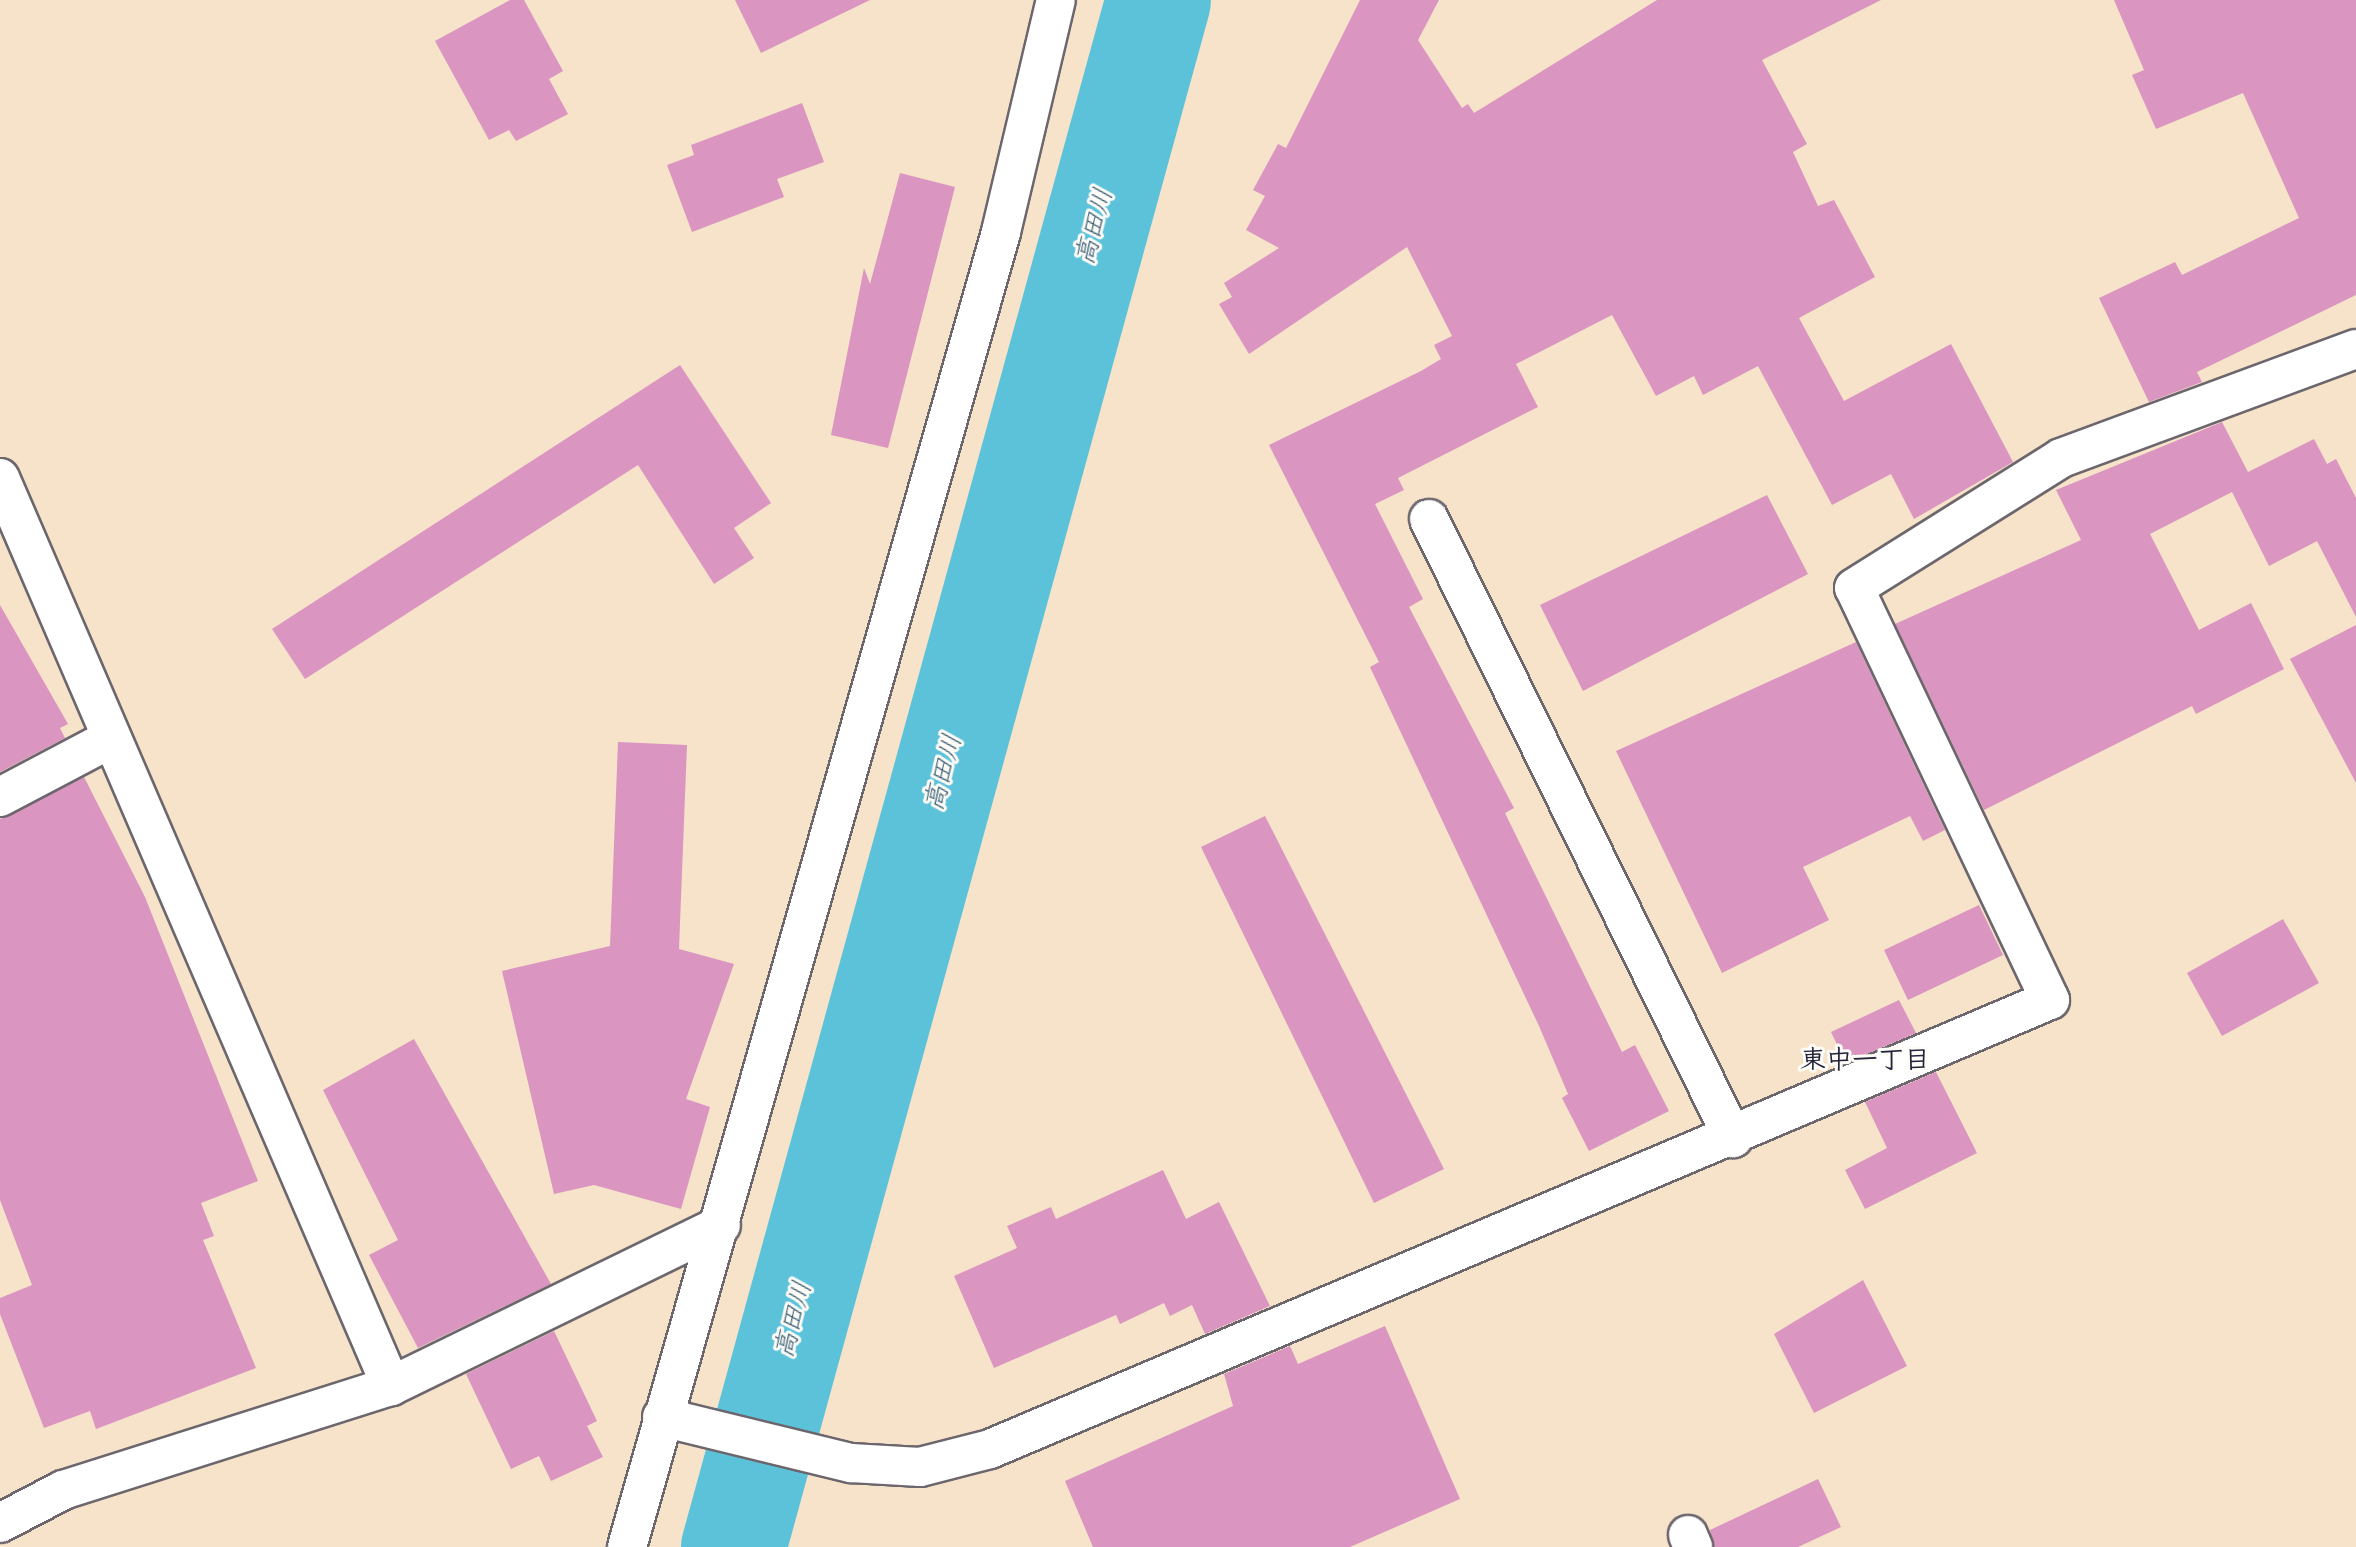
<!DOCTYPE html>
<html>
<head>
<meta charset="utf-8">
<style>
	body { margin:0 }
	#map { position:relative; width:2356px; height:1547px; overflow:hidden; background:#f6e3ca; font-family:Kalam,"Klee One",sans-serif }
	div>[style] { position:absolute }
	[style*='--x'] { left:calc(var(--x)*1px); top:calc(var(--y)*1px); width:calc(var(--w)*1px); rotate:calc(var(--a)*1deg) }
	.river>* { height:105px; margin:-52.5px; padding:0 52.5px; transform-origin:52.5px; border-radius:52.5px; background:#5cc2da }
	.building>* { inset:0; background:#da95c0 }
	.roads { filter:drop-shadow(2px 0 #6c666d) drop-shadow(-2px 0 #6c666d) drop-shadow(0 2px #6c666d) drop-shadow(0 -2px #6c666d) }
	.minor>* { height:38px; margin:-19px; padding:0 19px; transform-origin:19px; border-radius:19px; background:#fff }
	.tertiary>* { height:38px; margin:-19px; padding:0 19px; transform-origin:19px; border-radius:19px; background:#fff }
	span { translate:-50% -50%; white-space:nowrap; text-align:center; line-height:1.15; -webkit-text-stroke:6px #fdfcf7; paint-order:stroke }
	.water-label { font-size:26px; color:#365a73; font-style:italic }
	.neighbourhood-label { font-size:26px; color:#22223b; font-weight:700 }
</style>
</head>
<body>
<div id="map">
	<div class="river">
		<i style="--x:733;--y:1547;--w:1604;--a:-74.64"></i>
	</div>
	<div class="building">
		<i style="clip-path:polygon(510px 0,524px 0,563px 71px,549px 79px,568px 114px,516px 141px,509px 130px,489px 140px,435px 41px)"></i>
		<i style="clip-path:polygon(735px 0,870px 0,761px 53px)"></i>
		<i style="clip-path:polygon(1360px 0,1439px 0,1418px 40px,1462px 108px,1468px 104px,1474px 113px,1657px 0,1881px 0,1762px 60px,1807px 144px,1793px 152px,1818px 206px,1834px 200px,1875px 277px,1799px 318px,1844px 401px,1951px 344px,2013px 462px,1914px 519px,1891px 474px,1832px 505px,1758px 366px,1703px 395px,1694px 376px,1656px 396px,1612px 315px,1516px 364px,1538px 407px,1398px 478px,1404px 490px,1375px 504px,1423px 599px,1409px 607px,1514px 808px,1505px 813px,1622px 1052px,1635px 1045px,1669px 1111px,1589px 1151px,1562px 1098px,1568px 1094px,1539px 1026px,1370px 667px,1379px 662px,1269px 445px,1421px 371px,1441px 359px,1434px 345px,1452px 336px,1407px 247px,1249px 354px,1219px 304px,1232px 297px,1224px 283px,1279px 248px,1246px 230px,1265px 196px,1253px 190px,1278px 144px,1286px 148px)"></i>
		<i style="clip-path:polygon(2114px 0,2356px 0,2356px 295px,2197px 372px,2202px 382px,2149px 402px,2099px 298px,2175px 262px,2182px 275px,2299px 218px,2243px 93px,2156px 129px,2132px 75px,2144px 70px)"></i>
		<i style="clip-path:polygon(802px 103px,824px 162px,777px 179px,784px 197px,692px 232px,667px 165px,694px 155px,691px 145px)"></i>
		<i style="clip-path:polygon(900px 173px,955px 187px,888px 448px,831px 435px,864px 268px,870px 284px)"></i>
		<i style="clip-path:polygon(680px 365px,771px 503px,734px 528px,754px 558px,714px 584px,638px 465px,305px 679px,272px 629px)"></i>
		<i style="clip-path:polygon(2222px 422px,2248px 472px,2314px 439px,2327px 464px,2336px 459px,2356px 498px,2356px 617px,2317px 541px,2269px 566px,2232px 492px,2150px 534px,2199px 630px,2251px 603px,2284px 669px,2196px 714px,2192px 706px,1984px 810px,1895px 624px,2081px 540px,2056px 490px)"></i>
		<i style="clip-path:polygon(1767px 495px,1808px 574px,1583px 691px,1540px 605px)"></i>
		<i style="clip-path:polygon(0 605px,68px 724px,60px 728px,65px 738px,0 772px)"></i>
		<i style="clip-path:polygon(2356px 625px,2356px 783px,2290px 659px)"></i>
		<i style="clip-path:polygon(1856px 642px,1945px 830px,1923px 841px,1910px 816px,1803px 867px,1829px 920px,1722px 973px,1616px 751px)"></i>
		<i style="clip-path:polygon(618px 742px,687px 745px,679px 949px,734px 964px,686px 1099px,710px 1107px,681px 1209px,594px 1185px,554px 1194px,502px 971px,610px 946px)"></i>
		<i style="clip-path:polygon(84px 777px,145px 897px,258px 1181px,201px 1203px,214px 1236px,203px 1240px,256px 1368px,96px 1429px,90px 1411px,44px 1428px,0 1314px,0 1298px,32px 1285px,0 1200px,0 819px)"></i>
		<i style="clip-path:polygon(1265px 816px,1444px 1169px,1374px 1203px,1201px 847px)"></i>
		<i style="clip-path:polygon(1979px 905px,2003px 955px,1908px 1000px,1884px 950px)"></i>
		<i style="clip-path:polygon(2283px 919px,2319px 983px,2222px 1036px,2187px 973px)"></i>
		<i style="clip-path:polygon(1899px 1000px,1916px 1033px,1846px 1063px,1831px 1032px)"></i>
		<i style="clip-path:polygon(414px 1039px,551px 1284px,418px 1348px,369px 1255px,398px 1240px,323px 1090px)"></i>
		<i style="clip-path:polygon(1936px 1072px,1977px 1153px,1865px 1209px,1845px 1170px,1887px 1148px,1865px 1102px)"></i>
		<i style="clip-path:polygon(1163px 1170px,1186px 1219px,1219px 1202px,1270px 1306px,1205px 1334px,1192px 1305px,1170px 1316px,1164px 1303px,1120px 1324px,1116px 1315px,994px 1368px,954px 1276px,1017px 1248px,1007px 1226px,1051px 1207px,1056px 1219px)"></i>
		<i style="clip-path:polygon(1863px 1280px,1907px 1366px,1814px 1413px,1774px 1334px)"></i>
		<i style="clip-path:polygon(1385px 1326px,1460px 1499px,1350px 1547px,1093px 1547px,1065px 1481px,1233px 1406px,1224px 1374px,1290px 1346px,1298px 1364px)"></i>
		<i style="clip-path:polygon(554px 1331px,597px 1421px,587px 1426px,603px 1457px,551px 1481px,539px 1456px,511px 1469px,466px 1374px)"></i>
		<i style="clip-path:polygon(1818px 1479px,1841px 1527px,1798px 1547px,1714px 1547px,1710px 1530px)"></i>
	</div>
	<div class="roads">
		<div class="minor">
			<i style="--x:0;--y:478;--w:989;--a:66.7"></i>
			<i style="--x:1429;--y:519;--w:690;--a:63.84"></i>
			<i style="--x:0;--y:797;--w:122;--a:-27.8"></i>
			<i style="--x:662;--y:1417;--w:195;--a:13.7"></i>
			<i style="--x:851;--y:1463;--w:69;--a:3.3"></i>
			<i style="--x:920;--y:1467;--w:72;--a:-14.4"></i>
			<i style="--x:990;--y:1449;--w:1151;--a:-22.96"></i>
			<i style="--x:2050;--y:1000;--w:456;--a:-115.4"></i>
			<i style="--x:1854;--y:588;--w:244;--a:-32.1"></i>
			<i style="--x:2061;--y:458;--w:314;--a:-20.3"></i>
			<i style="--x:0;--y:1523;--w:71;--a:-27.6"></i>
			<i style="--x:63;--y:1490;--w:344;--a:-17.6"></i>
			<i style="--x:391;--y:1386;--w:367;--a:-26"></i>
			<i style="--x:1688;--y:1535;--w:13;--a:67"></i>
		</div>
		<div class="tertiary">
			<i style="--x:627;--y:1547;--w:1367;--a:-74.12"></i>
			<i style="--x:1001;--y:232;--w:238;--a:-76.7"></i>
		</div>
	</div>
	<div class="water-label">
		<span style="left:1096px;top:227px;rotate:-75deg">高田川</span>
		<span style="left:945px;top:773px;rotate:-75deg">高田川</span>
		<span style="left:795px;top:1320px;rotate:-75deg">高田川</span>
	</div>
	<div class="neighbourhood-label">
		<span style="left:1865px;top:1062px">東中一丁目</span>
	</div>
</div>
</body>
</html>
